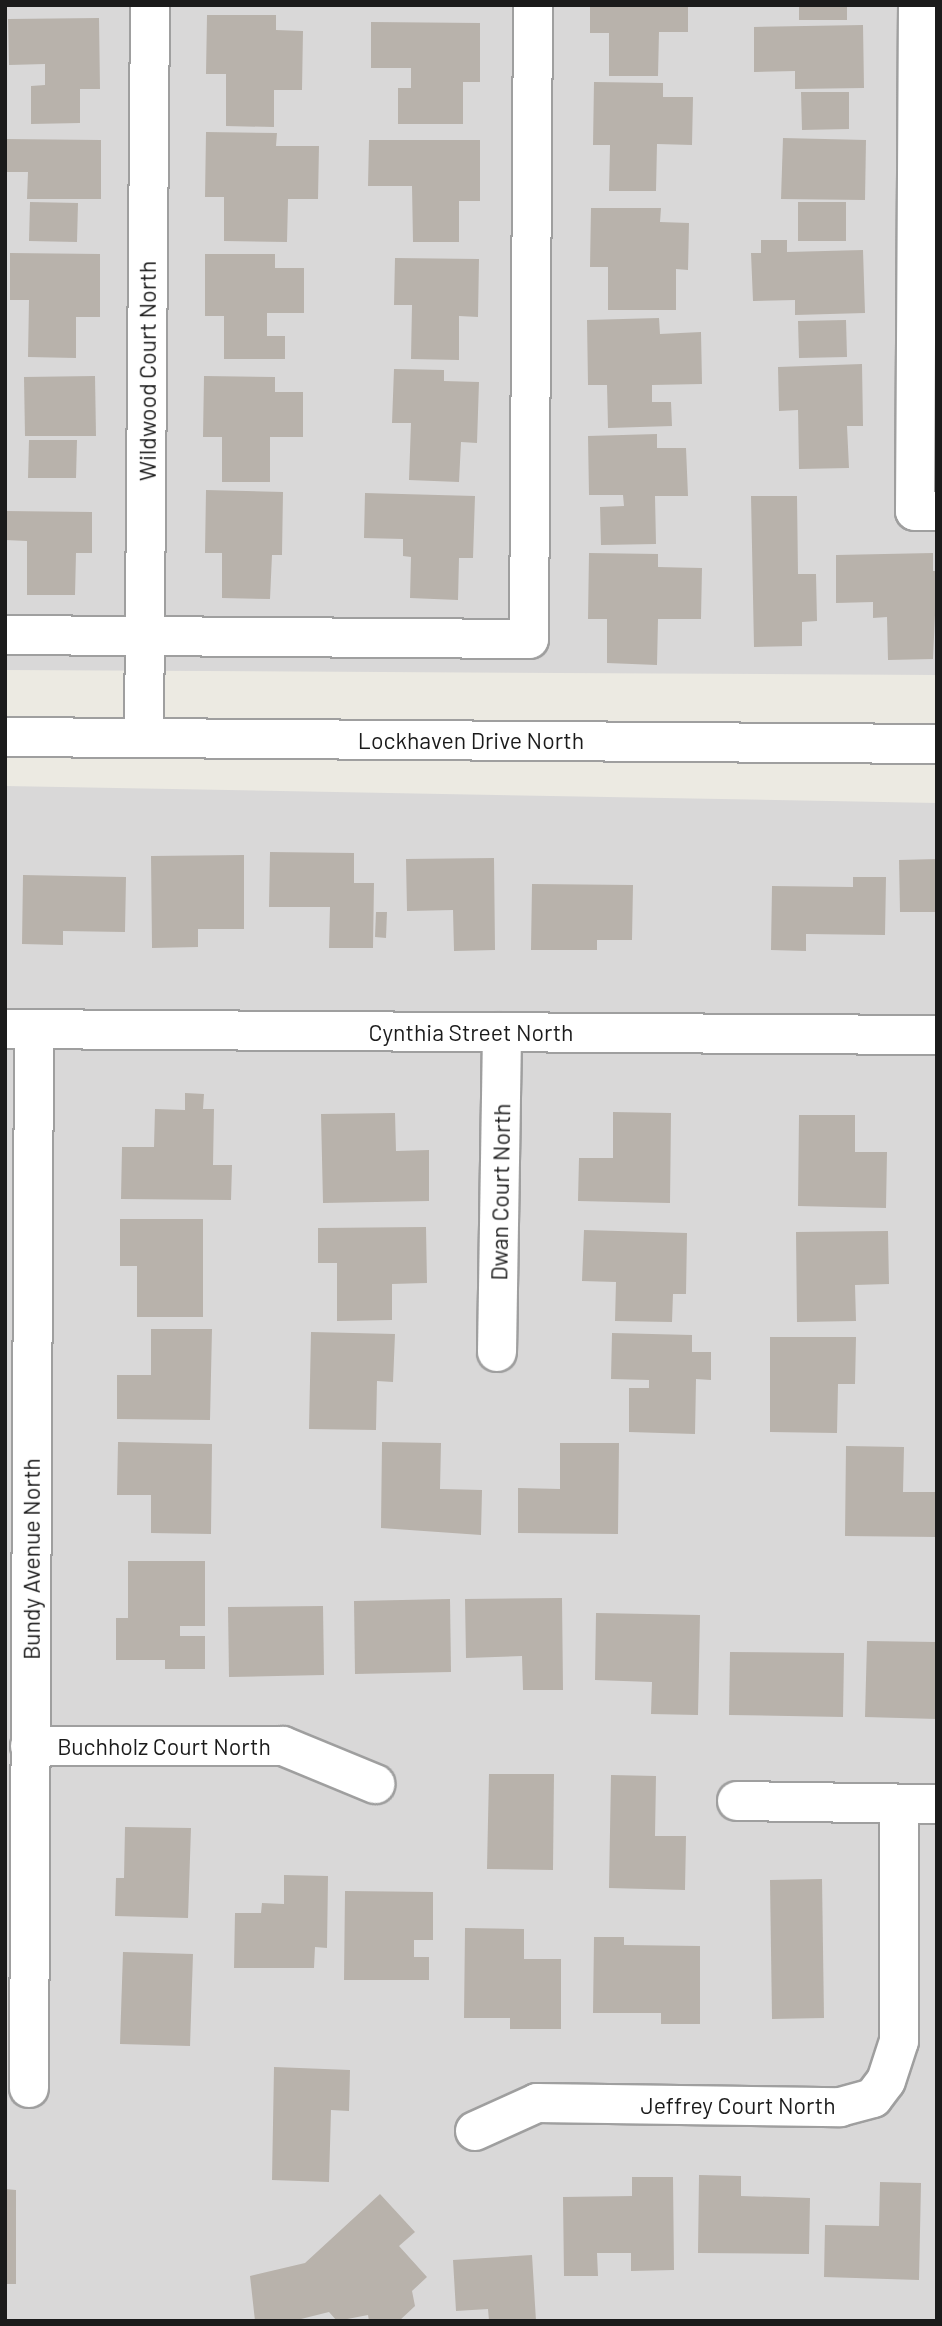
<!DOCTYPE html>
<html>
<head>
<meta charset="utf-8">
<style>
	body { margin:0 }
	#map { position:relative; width:942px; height:2326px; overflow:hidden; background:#eceae2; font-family:Barlow,sans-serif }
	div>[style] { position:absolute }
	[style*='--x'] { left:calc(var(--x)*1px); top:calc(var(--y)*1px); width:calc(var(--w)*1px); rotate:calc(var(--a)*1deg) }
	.residential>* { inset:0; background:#d9d8d8 }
	.building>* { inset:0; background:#b8b2ab }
	.roads { filter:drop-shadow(2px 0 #9f9f9f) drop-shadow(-2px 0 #9f9f9f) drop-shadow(0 2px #9f9f9f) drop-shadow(0 -2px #9f9f9f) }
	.minor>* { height:38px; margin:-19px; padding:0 19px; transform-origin:19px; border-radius:19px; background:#fff }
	span { translate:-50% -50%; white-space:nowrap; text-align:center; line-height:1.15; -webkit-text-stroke:7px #fff; paint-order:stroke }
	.street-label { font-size:23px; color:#1b1b1b }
	.frame { position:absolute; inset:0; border:7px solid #1b1b1b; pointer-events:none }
</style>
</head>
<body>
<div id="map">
	<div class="residential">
		<i style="clip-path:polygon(5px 5px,937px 5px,937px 675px,5px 670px)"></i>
		<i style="clip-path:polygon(5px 786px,937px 803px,937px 2321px,5px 2321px)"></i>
	</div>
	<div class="building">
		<i style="clip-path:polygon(590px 5px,688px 5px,688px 32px,659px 32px,658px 76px,609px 76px,609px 33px,590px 33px)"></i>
		<i style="clip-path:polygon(799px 5px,847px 5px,847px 20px,799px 20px)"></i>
		<i style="clip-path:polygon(207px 15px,276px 15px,276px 30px,303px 31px,302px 90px,274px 90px,274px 127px,226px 126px,226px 74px,206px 74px)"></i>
		<i style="clip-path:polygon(99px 18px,100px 89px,80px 89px,80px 123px,31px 124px,31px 86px,45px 85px,45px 64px,9px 65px,8px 19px)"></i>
		<i style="clip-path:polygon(371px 22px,480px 23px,480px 82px,463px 82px,463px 124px,398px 124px,398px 88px,411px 88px,411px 68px,371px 68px)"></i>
		<i style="clip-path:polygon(863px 25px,864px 88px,795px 89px,795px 71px,754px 72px,754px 27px)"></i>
		<i style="clip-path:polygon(594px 82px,663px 83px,663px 97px,693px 97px,692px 145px,657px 144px,656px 191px,609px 191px,610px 145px,593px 145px)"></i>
		<i style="clip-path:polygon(801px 92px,849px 92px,849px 129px,802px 130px)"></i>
		<i style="clip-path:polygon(206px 132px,277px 133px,276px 146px,319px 146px,318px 199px,288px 199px,287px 242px,224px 241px,224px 197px,205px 197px)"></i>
		<i style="clip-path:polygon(783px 138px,866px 140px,865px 200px,781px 199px)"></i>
		<i style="clip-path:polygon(5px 139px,101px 140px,101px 199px,27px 199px,28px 172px,5px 172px)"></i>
		<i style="clip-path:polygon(369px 140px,480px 140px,480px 201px,459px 201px,459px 242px,413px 242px,412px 186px,368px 186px)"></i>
		<i style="clip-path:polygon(30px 202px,78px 203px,77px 242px,29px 241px)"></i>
		<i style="clip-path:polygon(798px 202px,846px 202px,846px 241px,798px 241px)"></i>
		<i style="clip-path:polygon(591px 208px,661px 208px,660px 222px,689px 223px,688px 270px,676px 269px,676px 310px,608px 310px,608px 267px,590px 267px)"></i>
		<i style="clip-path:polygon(761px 240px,787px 240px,787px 252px,863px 250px,865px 313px,795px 315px,795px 300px,753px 301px,751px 253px,761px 253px)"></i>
		<i style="clip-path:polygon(10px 253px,100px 254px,100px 317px,76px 317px,76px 358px,28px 357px,29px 300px,10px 300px)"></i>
		<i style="clip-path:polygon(205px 254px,275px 254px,275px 268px,304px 268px,304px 313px,267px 313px,267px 336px,285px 336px,285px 359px,224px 359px,224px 316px,205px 316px)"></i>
		<i style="clip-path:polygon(395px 258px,479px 259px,478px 317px,459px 316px,459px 360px,411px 359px,412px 305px,394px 305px)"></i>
		<i style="clip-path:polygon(659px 318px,660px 334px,701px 332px,702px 384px,652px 385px,652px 402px,671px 402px,672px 426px,608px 428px,607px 385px,588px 385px,587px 320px)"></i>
		<i style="clip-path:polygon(846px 320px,847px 357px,799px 358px,798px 321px)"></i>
		<i style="clip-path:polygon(862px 364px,863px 426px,847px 426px,849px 468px,799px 469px,798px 410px,779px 411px,778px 367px)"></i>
		<i style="clip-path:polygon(394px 369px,444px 370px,444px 381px,479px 382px,477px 443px,461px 442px,459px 482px,409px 480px,411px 423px,392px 423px)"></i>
		<i style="clip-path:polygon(95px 376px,96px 436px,25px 436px,24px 377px)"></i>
		<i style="clip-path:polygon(204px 376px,275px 377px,275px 392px,303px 392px,303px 437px,270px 437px,270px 482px,222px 482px,222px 437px,203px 437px)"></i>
		<i style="clip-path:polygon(657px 434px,657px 448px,686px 448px,688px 496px,655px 496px,656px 544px,601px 545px,600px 507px,624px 506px,623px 495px,589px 495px,588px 436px)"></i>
		<i style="clip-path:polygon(29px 440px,77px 440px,76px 478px,28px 478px)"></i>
		<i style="clip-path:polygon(206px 490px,283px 492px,282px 555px,272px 555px,270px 599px,222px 598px,222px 553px,205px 553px)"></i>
		<i style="clip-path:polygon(365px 493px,475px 496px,473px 558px,459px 558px,458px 600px,410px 598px,411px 557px,403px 556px,403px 539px,364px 538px)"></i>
		<i style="clip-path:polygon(751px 496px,797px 496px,798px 574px,816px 574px,817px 621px,802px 622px,802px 646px,754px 647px)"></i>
		<i style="clip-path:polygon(5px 511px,92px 512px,92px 553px,76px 553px,75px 595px,27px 595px,27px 541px,5px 540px)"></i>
		<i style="clip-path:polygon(589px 553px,658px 554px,658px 567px,702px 568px,701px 619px,658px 619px,657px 665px,607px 663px,607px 619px,588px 619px)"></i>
		<i style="clip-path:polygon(933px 553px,933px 571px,937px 571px,933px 659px,888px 660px,887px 617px,873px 618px,873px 602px,836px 603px,836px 555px)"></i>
		<i style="clip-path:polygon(270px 852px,354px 853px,354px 883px,374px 883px,373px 948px,329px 948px,330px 907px,269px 907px)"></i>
		<i style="clip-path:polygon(244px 855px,244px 929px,198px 929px,198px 947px,152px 948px,151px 856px)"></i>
		<i style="clip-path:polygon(494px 858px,495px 950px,454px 951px,453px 910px,407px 911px,406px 859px)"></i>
		<i style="clip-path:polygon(937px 859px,937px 912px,900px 912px,899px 860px)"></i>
		<i style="clip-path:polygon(23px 875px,126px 877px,125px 932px,63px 931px,63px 945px,22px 944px)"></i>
		<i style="clip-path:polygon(853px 877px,886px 877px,885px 935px,806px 934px,806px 951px,771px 950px,772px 886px,853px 887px)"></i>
		<i style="clip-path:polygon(532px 884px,633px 885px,632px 940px,597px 940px,597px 950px,531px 950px)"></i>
		<i style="clip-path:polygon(376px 912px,387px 912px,386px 938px,375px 937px)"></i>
		<i style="clip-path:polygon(185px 1093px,204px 1094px,203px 1109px,214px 1109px,213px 1165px,232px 1165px,231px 1200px,121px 1199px,122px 1147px,154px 1147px,155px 1109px,185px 1110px)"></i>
		<i style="clip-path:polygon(613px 1112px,671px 1113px,670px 1203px,578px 1201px,579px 1158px,613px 1158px)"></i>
		<i style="clip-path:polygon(395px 1113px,396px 1151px,429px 1150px,429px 1201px,323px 1203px,321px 1114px)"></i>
		<i style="clip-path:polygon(799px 1115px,855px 1115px,855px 1152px,887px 1152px,886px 1208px,798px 1206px)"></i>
		<i style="clip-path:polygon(120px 1219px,203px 1219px,203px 1317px,137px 1317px,137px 1266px,120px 1266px)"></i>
		<i style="clip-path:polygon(426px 1227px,427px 1283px,392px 1284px,392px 1320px,337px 1321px,337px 1263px,318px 1263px,318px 1228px)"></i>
		<i style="clip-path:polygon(584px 1230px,687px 1233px,686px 1294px,673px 1294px,672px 1322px,615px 1321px,616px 1282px,582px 1281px)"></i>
		<i style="clip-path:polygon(888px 1231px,889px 1284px,855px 1285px,856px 1321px,797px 1322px,796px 1232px)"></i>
		<i style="clip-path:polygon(151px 1329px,212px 1329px,210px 1420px,117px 1419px,117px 1375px,151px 1375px)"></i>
		<i style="clip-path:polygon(311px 1332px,395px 1334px,393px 1382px,377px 1381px,376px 1430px,309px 1429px)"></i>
		<i style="clip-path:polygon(612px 1333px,692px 1335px,692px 1352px,711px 1352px,711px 1380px,696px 1379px,695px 1434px,629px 1432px,629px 1388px,649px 1388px,649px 1380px,611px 1379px)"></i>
		<i style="clip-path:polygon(770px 1337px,856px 1337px,855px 1384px,838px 1384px,837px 1433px,770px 1432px)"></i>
		<i style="clip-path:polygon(118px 1442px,212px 1444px,211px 1534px,151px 1533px,151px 1495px,117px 1495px)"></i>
		<i style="clip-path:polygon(382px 1442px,441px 1443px,440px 1489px,482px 1490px,481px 1535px,381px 1528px)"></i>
		<i style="clip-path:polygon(560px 1443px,619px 1443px,618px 1534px,518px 1533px,518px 1488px,560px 1489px)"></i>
		<i style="clip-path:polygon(846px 1446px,904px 1447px,903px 1492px,937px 1492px,937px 1537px,845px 1536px)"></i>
		<i style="clip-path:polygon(128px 1561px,205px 1561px,205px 1626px,180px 1626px,180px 1636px,205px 1636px,205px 1669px,165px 1669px,165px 1660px,116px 1660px,116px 1618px,128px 1618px)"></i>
		<i style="clip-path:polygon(562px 1598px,563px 1690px,523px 1690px,522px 1656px,466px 1658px,465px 1599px)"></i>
		<i style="clip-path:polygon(450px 1599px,451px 1672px,355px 1674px,354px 1601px)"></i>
		<i style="clip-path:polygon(323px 1606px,324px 1675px,229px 1677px,228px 1607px)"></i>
		<i style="clip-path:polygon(596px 1613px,700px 1615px,698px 1715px,651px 1714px,652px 1682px,595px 1680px)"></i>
		<i style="clip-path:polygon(867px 1641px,937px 1642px,937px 1719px,865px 1717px)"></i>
		<i style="clip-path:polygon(730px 1652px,844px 1653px,843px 1717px,729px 1715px)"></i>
		<i style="clip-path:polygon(489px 1774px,554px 1774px,553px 1870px,487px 1869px)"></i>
		<i style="clip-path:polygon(611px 1775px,656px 1776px,655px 1836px,686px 1836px,685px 1890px,609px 1888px)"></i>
		<i style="clip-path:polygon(125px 1827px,191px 1828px,188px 1918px,115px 1916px,116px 1878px,124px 1878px)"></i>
		<i style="clip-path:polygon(284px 1875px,328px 1876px,327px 1948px,315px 1947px,314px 1968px,234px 1968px,235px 1913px,261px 1913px,262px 1903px,284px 1904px)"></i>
		<i style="clip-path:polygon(822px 1879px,824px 2018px,772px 2019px,770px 1880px)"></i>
		<i style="clip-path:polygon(345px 1891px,433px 1892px,433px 1940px,414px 1940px,414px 1957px,429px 1957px,429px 1980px,344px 1980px)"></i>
		<i style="clip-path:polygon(465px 1928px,524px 1929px,524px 1959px,561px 1959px,561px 2029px,510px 2029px,510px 2018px,464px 2018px)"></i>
		<i style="clip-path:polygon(594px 1937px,624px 1937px,624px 1945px,700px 1946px,700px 2024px,661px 2024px,661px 2013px,593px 2013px)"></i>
		<i style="clip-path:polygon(123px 1952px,193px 1954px,190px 2046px,120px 2044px)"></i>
		<i style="clip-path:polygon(274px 2067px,350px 2070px,349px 2111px,331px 2110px,329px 2182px,272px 2180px)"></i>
		<i style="clip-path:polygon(699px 2175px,741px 2176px,741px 2196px,810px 2198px,809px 2254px,698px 2253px)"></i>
		<i style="clip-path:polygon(632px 2177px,673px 2177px,674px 2270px,631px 2271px,631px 2253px,597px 2253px,598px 2276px,564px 2276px,563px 2197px,632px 2196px)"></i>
		<i style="clip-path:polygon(880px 2182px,921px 2183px,919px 2280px,824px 2277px,825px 2225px,879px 2226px)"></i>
		<i style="clip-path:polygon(5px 2189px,16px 2190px,16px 2284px,5px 2284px)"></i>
		<i style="clip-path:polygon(380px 2194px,415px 2232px,399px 2246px,427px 2277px,412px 2291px,415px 2306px,399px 2321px,369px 2321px,368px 2315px,337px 2321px,329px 2312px,293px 2321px,255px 2321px,250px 2276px,305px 2263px)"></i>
		<i style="clip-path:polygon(532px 2255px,536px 2321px,489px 2321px,488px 2309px,456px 2311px,453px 2260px)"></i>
	</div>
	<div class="roads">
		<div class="minor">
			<i style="--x:918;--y:5;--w:506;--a:90.34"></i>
			<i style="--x:915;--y:511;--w:22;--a:0"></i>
			<i style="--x:5;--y:635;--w:524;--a:0.44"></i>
			<i style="--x:529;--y:639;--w:634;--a:-89.64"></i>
			<i style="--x:5;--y:737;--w:932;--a:0.43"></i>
			<i style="--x:144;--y:737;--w:732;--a:-89.53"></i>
			<i style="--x:5;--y:1029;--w:932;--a:0.37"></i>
			<i style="--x:497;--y:1352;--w:320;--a:-89.1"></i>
			<i style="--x:30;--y:1746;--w:253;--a:0"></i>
			<i style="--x:283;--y:1746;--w:100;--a:22.4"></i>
			<i style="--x:737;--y:1801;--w:200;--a:0.9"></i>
			<i style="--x:29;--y:2088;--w:1059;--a:-89.73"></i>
			<i style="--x:475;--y:2131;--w:68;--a:-24.3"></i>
			<i style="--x:537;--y:2103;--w:303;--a:0.8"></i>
			<i style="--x:840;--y:2107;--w:34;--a:-15"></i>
			<i style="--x:873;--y:2098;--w:21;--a:-53"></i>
			<i style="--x:886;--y:2081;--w:42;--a:-72"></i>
			<i style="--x:899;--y:2041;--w:237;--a:-90"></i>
		</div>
	</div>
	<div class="street-label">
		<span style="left:147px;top:371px;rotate:-90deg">Wildwood Court North</span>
		<span style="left:471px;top:740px">Lockhaven Drive North</span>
		<span style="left:471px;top:1032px">Cynthia Street North</span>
		<span style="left:500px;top:1192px;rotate:-89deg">Dwan Court North</span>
		<span style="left:31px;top:1559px;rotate:-90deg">Bundy Avenue North</span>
		<span style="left:164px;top:1746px">Buchholz Court North</span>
		<span style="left:738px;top:2105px">Jeffrey Court North</span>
	</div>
	<div class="frame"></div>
</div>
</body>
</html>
